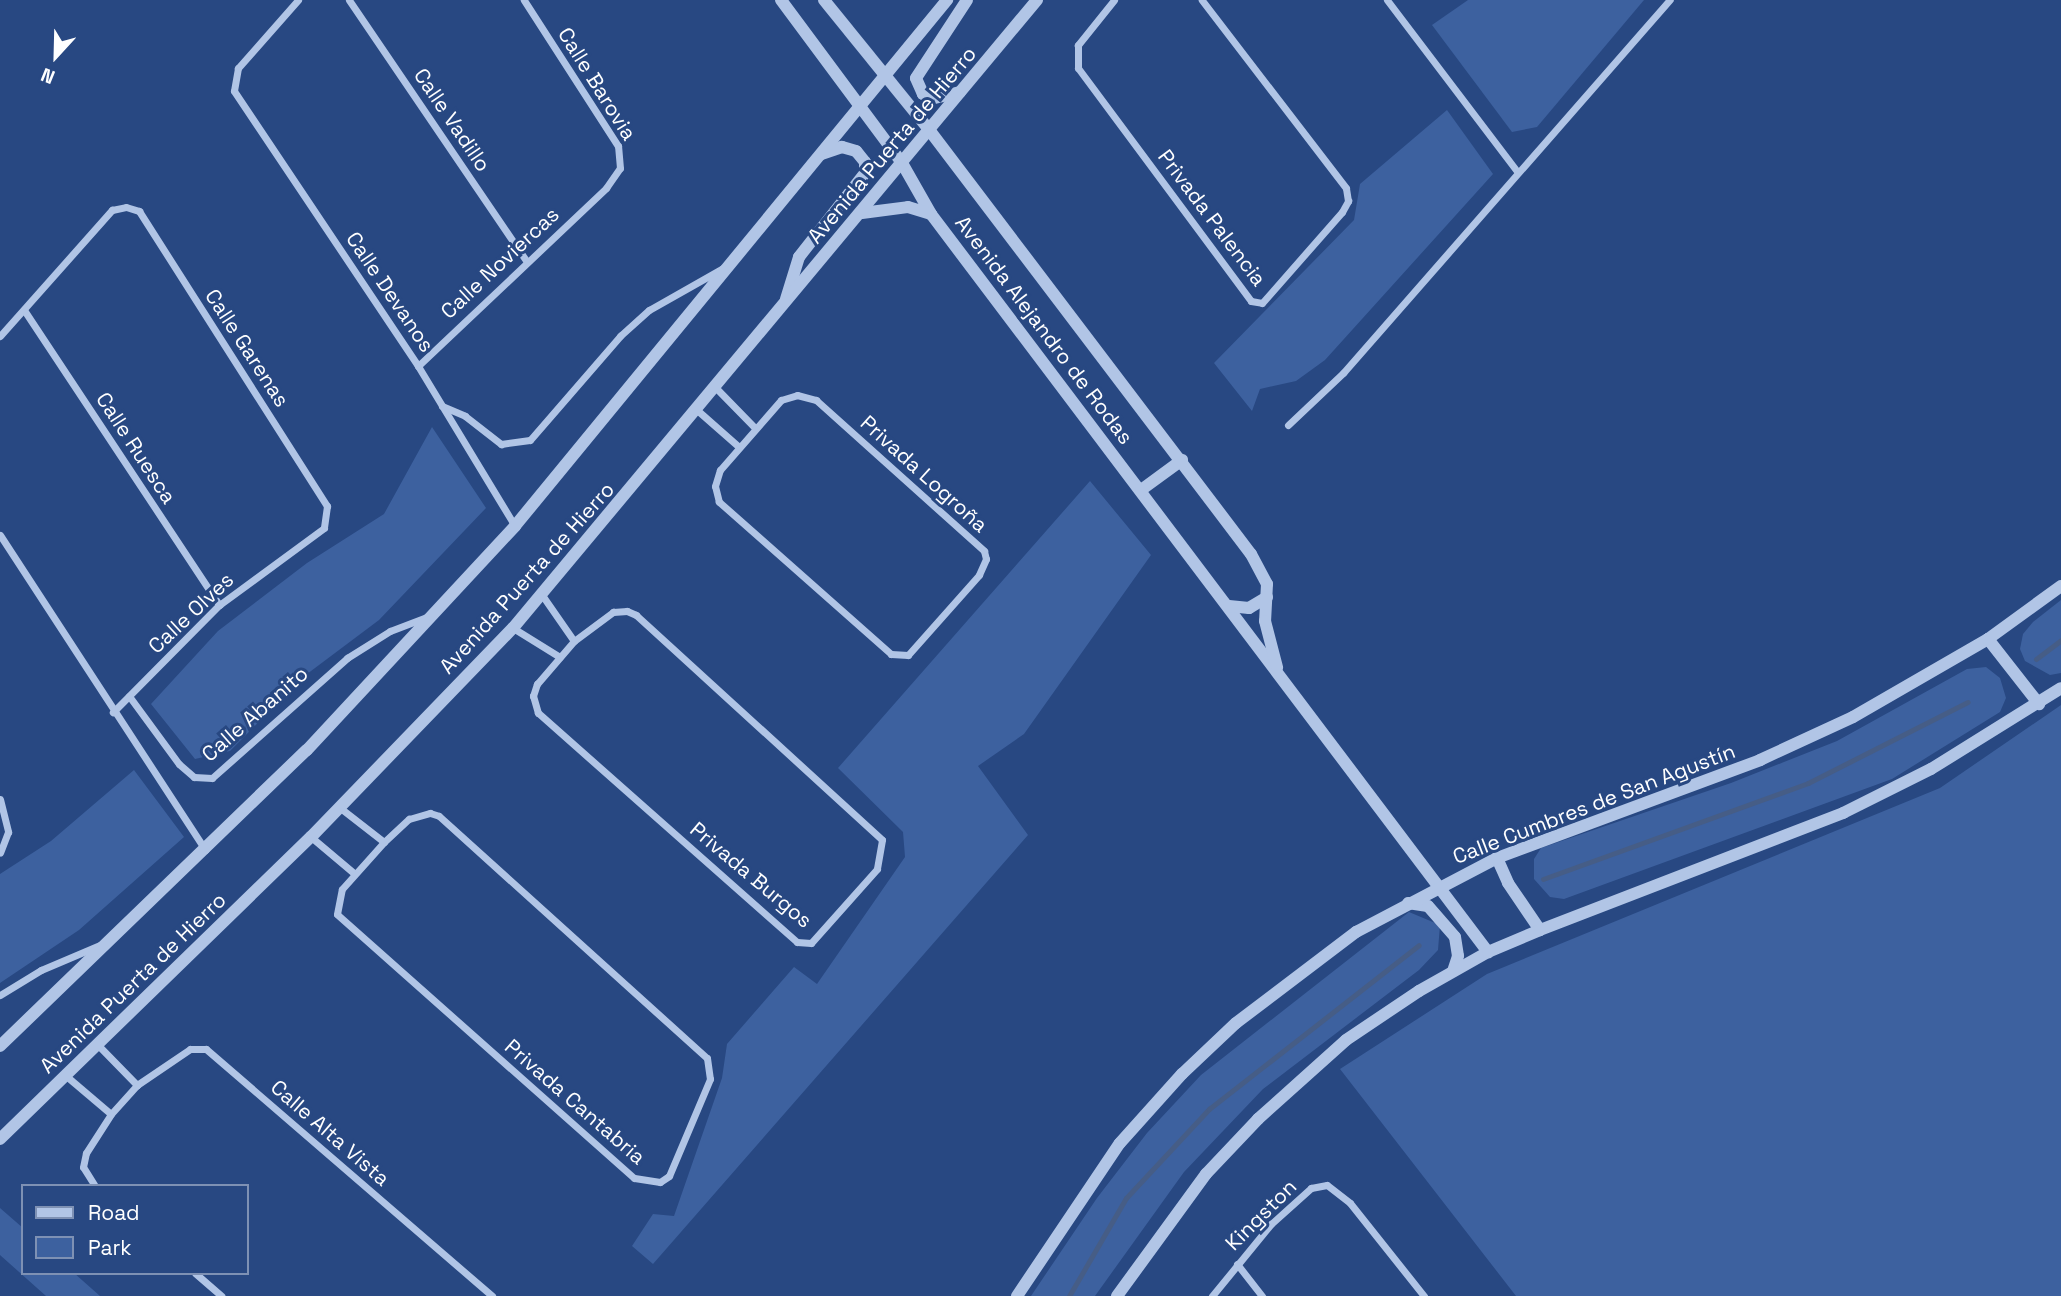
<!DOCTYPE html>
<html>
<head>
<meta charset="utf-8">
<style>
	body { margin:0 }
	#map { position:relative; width:2061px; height:1296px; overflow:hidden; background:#284882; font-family:"Space Grotesk",sans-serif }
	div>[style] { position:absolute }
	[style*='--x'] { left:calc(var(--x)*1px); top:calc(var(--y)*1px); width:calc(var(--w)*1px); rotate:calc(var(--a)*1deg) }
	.green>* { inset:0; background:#3d619f }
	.stream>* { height:5px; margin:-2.5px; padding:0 2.5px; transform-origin:2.5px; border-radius:2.5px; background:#465d86 }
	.minor>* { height:7px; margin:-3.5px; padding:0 3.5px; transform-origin:3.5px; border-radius:3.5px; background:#b1c5e6 }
	.tertiary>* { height:12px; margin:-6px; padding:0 6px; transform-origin:6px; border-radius:6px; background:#b1c5e6 }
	span { translate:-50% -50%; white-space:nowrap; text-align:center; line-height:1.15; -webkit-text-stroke:6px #284882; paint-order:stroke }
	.street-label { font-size:21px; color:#fff }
	.legend { position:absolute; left:21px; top:1184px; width:228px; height:91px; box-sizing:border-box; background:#284882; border:2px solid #7e91b4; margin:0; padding:9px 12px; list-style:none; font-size:21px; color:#fff }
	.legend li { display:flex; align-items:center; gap:14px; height:35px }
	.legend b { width:35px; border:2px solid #7e91b4 }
	.north { position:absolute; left:21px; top:21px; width:70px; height:70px; -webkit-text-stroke:5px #284882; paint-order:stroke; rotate:202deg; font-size:19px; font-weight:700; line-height:28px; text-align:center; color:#fff }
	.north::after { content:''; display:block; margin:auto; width:24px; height:32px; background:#fff; clip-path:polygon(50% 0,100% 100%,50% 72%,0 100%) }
</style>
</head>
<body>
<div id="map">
	<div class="green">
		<i style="clip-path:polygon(1468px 0,1644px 0,1537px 127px,1512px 132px,1432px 25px)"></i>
		<i style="clip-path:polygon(1447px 110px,1493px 174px,1325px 360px,1296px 381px,1260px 389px,1252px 411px,1214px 363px,1354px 220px,1360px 184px)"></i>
		<i style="clip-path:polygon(432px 427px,486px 508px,379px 620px,303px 677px,230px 751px,195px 759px,151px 704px,218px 631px,307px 563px,384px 514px)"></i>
		<i style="clip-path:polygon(1090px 481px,1151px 555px,1024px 734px,978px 766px,1028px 835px,653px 1264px,632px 1246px,653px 1214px,674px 1216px,722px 1078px,727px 1044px,794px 967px,817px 984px,905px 857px,903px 832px,838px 768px)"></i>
		<i style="clip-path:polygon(2061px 600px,2061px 673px,2050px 675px,2025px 661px,2020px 649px,2023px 634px,2033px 622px)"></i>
		<i style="clip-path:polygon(1986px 667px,2000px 678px,2006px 698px,2000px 712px,1892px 779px,1564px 899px,1550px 897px,1534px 879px,1534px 859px,1541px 848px,1731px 783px,1837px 741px,1967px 669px)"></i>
		<i style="clip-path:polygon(2061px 705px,2061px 1296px,1516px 1296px,1340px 1069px,1487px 974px,1940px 788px)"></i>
		<i style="clip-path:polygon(134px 770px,184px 837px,79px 930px,0 983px,0 874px,51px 841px)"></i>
		<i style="clip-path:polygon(1409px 912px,1440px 925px,1438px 950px,1419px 970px,1263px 1089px,1184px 1172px,1095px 1296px,1031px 1296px,1097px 1198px,1147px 1133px,1201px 1075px)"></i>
		<i style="clip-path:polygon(0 1208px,23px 1228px,23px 1273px,74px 1273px,100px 1296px,46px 1296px,0 1255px)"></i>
	</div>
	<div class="stream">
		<i style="--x:2036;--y:659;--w:31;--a:-37"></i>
		<i style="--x:1543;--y:879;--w:282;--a:-19.9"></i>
		<i style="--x:1808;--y:783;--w:179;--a:-26.9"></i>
		<i style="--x:1069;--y:1296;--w:113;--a:-59.8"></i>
		<i style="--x:1126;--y:1198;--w:122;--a:-47"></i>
		<i style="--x:1209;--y:1109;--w:266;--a:-38"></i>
	</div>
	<div class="minor">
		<i style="--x:298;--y:0;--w:91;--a:131.4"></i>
		<i style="--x:238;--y:68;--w:23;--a:100"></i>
		<i style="--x:234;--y:91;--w:331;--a:56.2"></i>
		<i style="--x:418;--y:366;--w:187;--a:58.8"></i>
		<i style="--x:349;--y:0;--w:315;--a:55.8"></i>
		<i style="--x:1114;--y:0;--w:58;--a:128.7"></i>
		<i style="--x:1078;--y:45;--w:23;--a:90"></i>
		<i style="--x:1078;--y:68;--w:290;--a:53.4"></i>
		<i style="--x:1251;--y:301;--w:11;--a:10"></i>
		<i style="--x:1262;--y:303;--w:121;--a:-48.7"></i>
		<i style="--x:1342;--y:212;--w:13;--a:-61"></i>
		<i style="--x:1348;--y:201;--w:13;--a:-99"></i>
		<i style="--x:1346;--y:188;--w:237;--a:-127.5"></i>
		<i style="--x:1387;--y:0;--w:215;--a:52.8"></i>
		<i style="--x:24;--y:310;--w:354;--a:56.5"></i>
		<i style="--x:0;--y:336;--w:169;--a:-48.4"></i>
		<i style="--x:112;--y:210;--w:14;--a:-12"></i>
		<i style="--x:126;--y:207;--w:14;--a:17"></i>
		<i style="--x:139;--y:211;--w:350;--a:57.5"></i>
		<i style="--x:327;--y:506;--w:22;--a:98"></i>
		<i style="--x:324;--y:528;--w:130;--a:143.7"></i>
		<i style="--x:219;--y:605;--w:151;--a:134.7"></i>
		<i style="--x:418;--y:366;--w:259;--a:-43.4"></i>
		<i style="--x:606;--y:188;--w:24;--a:-55"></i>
		<i style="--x:620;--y:168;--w:22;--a:-95"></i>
		<i style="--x:618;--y:146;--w:174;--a:-122.8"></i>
		<i style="--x:716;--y:388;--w:54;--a:45.7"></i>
		<i style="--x:797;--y:395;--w:20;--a:15"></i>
		<i style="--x:816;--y:400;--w:226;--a:41.9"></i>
		<i style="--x:984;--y:551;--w:8;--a:76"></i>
		<i style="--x:986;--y:559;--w:17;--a:114"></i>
		<i style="--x:979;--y:575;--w:107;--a:131.6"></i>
		<i style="--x:908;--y:655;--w:17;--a:-177"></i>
		<i style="--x:891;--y:654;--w:230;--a:-138.5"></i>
		<i style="--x:719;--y:502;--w:16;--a:-104"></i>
		<i style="--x:715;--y:486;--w:17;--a:-73"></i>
		<i style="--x:720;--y:470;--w:93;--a:-48.9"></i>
		<i style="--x:781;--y:400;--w:17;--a:-17"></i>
		<i style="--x:442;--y:406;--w:25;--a:23"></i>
		<i style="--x:465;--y:416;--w:46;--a:37.9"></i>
		<i style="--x:501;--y:444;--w:29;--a:-8"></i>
		<i style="--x:530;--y:440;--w:138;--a:-49.1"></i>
		<i style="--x:620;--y:336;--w:39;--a:-42"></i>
		<i style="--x:649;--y:310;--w:87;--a:-29.5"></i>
		<i style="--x:697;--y:410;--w:55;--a:41.3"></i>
		<i style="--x:1288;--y:425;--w:76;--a:-43.4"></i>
		<i style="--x:1343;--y:373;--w:496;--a:-48.8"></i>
		<i style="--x:0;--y:535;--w:376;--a:56.9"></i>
		<i style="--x:542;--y:595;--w:56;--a:55.2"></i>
		<i style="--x:627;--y:611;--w:10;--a:24"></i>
		<i style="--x:636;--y:615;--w:333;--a:42.4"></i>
		<i style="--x:882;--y:840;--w:29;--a:100"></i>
		<i style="--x:877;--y:869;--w:99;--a:131.7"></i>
		<i style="--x:811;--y:943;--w:14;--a:-176"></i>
		<i style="--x:797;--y:942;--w:346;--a:-138.5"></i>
		<i style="--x:538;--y:713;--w:18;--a:-106"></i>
		<i style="--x:533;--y:696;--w:13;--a:-72"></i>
		<i style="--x:537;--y:684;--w:57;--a:-49.3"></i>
		<i style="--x:574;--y:641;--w:49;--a:-36.6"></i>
		<i style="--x:613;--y:612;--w:14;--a:-4"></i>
		<i style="--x:513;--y:628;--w:55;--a:31.7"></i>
		<i style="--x:129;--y:696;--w:84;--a:53.7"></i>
		<i style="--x:179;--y:764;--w:20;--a:41"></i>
		<i style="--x:194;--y:777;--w:18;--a:3"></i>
		<i style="--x:212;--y:778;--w:181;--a:-41.6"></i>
		<i style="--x:347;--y:658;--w:51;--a:-32.1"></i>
		<i style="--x:390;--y:631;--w:40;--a:-21"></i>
		<i style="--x:0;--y:799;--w:34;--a:76"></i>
		<i style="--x:8;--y:832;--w:22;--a:111"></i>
		<i style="--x:339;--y:807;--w:57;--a:37.9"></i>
		<i style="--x:430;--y:813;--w:9;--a:18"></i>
		<i style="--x:439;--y:816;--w:361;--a:42.1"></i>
		<i style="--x:707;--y:1058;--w:21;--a:82"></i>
		<i style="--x:710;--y:1079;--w:105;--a:112.9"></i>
		<i style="--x:669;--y:1176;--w:11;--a:146"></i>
		<i style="--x:660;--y:1182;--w:26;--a:-171"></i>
		<i style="--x:634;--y:1178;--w:397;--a:-138.4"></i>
		<i style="--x:337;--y:914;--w:25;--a:-79"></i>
		<i style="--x:342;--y:889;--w:63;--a:-48.2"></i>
		<i style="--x:384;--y:842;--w:34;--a:-43"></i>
		<i style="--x:409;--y:819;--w:22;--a:-16"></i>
		<i style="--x:311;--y:837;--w:57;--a:40.1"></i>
		<i style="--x:0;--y:995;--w:48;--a:-31.4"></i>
		<i style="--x:41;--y:970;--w:64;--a:-23"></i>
		<i style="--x:96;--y:1043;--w:59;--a:45.7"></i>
		<i style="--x:65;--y:1075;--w:60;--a:40.3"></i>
		<i style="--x:95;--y:1186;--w:22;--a:-122"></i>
		<i style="--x:83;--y:1167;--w:14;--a:-78"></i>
		<i style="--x:86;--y:1153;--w:46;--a:-57.3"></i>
		<i style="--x:111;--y:1114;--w:39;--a:-48"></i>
		<i style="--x:137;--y:1085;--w:64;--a:-34.2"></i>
		<i style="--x:190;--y:1049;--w:16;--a:0"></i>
		<i style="--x:206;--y:1049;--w:378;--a:40.8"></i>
		<i style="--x:1237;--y:1264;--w:41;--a:52"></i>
		<i style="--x:195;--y:1273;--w:35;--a:41"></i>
		<i style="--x:1212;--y:1296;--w:93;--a:-50.7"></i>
		<i style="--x:1271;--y:1224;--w:54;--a:-42"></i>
		<i style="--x:1311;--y:1188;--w:16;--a:-11"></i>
		<i style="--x:1327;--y:1185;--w:29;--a:38"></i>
		<i style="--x:1350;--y:1203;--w:119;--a:51.5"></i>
	</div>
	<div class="tertiary">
		<i style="--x:781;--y:0;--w:203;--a:53.4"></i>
		<i style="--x:902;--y:163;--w:59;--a:60.4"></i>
		<i style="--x:931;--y:214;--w:925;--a:52.96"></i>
		<i style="--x:824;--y:0;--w:169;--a:51"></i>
		<i style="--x:930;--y:131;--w:531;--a:52.81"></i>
		<i style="--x:1251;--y:554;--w:34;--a:62"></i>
		<i style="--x:1267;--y:584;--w:37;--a:93"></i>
		<i style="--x:1265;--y:621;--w:48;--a:75.4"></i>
		<i style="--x:960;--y:92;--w:28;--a:167"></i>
		<i style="--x:933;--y:98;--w:11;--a:-158"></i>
		<i style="--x:923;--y:94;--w:17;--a:-114"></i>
		<i style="--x:916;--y:78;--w:93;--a:-56.8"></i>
		<i style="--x:862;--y:213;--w:46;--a:-7.4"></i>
		<i style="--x:908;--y:207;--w:24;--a:17"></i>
		<i style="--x:786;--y:299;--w:44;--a:-72.8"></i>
		<i style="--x:799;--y:257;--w:107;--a:-51.8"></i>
		<i style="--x:865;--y:173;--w:11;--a:-90"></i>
		<i style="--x:865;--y:162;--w:14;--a:-129"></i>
		<i style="--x:856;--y:151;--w:15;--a:-164"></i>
		<i style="--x:842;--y:147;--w:21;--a:161"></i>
		<i style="--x:1141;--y:490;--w:51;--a:-36.2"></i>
		<i style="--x:1229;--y:606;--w:20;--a:6"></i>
		<i style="--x:1249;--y:608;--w:21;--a:-31"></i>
		<i style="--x:1988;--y:639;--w:83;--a:51.9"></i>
		<i style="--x:1497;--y:858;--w:27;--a:66"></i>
		<i style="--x:1508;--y:883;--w:57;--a:55.8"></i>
		<i style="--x:1408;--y:903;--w:20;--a:9"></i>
		<i style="--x:1428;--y:906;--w:41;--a:48.9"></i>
		<i style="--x:1455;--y:937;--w:19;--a:81"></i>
		<i style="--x:1458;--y:956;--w:16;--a:108"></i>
		<i style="--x:0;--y:1046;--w:426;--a:-44"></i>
		<i style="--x:307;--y:750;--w:306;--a:-47.1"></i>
		<i style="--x:515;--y:526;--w:681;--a:-50.6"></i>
		<i style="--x:0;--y:1139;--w:434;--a:-44.2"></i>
		<i style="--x:311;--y:837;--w:291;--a:-46"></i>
		<i style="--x:513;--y:628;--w:818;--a:-50.16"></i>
		<i style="--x:1017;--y:1296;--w:184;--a:-56.1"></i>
		<i style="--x:1120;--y:1143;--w:93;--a:-48.1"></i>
		<i style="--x:1182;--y:1074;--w:74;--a:-43.4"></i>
		<i style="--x:1236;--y:1023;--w:151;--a:-37.2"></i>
		<i style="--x:1356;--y:932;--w:159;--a:-27.7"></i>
		<i style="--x:1497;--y:858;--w:281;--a:-20.4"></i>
		<i style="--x:1760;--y:760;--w:102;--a:-24.8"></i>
		<i style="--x:1853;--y:717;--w:156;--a:-30"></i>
		<i style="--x:1988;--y:639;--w:90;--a:-36"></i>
		<i style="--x:1117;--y:1296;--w:151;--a:-53.9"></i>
		<i style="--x:1206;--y:1174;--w:76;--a:-46.6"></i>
		<i style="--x:1258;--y:1119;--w:118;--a:-41.9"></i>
		<i style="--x:1346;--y:1040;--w:88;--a:-33.9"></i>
		<i style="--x:1419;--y:991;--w:79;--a:-29.5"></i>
		<i style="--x:1488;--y:952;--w:56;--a:-22.9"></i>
		<i style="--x:1540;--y:930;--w:325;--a:-21.1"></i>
		<i style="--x:1843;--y:813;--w:98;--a:-26.6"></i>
		<i style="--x:1931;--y:769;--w:153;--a:-31.9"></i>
	</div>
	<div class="street-label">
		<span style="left:597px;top:84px;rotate:58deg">Calle Barovia</span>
		<span style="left:452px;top:120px;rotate:56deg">Calle Vadillo</span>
		<span style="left:892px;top:145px;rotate:-50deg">Avenida Puerta de Hierro</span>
		<span style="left:1212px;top:218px;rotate:53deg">Privada Palencia</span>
		<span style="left:500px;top:263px;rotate:-43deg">Calle Noviercas</span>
		<span style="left:390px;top:292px;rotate:56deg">Calle Devanos</span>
		<span style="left:1044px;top:330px;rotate:53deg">Avenida Alejandro de Rodas</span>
		<span style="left:247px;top:348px;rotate:57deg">Calle Garenas</span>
		<span style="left:136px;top:448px;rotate:57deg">Calle Ruesca</span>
		<span style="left:924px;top:474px;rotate:42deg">Privada Logroña</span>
		<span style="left:527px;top:578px;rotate:-48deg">Avenida Puerta de Hierro</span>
		<span style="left:191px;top:613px;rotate:-43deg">Calle Olves</span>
		<span style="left:255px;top:714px;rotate:-41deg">Calle Abanito</span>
		<span style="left:1594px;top:804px;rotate:-21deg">Calle Cumbres de San Agustín</span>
		<span style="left:751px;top:875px;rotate:40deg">Privada Burgos</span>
		<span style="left:133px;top:983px;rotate:-44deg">Avenida Puerta de Hierro</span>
		<span style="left:575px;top:1102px;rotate:41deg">Privada Cantabria</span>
		<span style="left:330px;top:1133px;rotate:41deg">Calle Alta Vista</span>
		<span style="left:1261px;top:1215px;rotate:-45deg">Kingston</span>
	</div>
	<ul class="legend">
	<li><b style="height:9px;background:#b1c5e6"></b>Road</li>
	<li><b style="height:19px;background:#3d619f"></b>Park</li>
	</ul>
	<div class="north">N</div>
</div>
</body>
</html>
